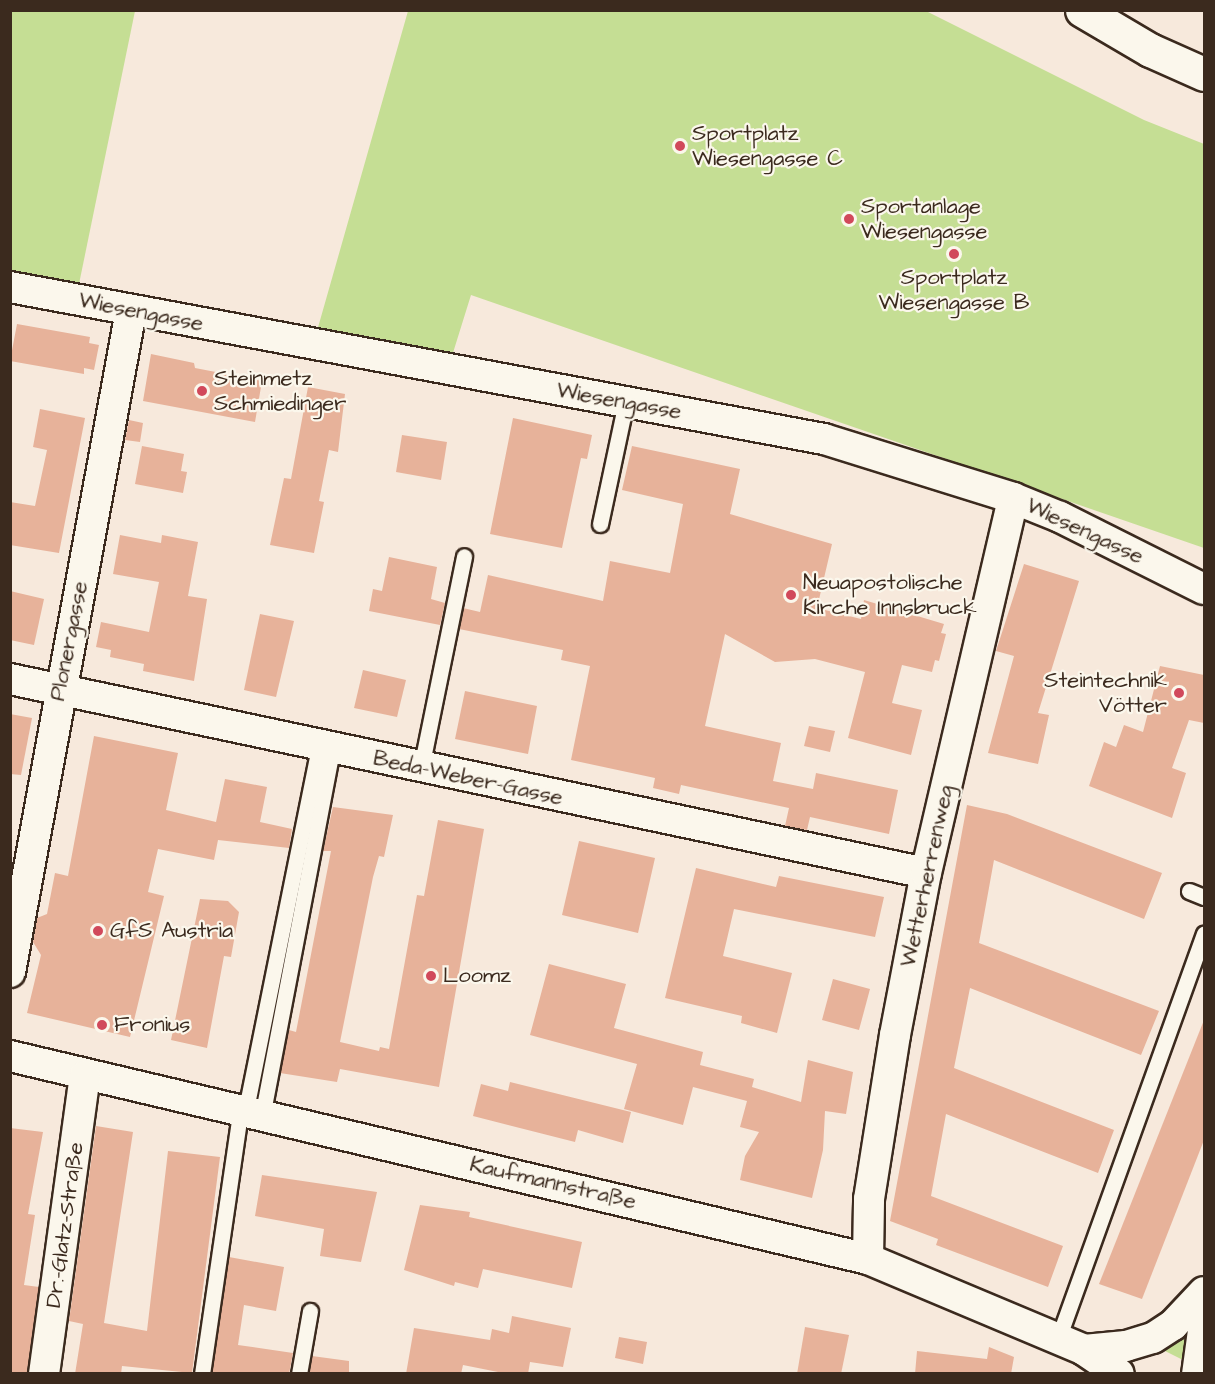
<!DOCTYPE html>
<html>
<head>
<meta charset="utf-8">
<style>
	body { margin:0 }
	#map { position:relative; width:1215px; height:1384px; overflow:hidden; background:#f7e9dc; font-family:"Architects Daughter",sans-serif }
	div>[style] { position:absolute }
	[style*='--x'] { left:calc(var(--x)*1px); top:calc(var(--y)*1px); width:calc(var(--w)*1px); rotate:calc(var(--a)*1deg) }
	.green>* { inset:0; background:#c5de94 }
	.building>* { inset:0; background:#e7b29a }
	.roads { filter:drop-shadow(2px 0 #3b2a1e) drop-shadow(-2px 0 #3b2a1e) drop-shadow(0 2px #3b2a1e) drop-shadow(0 -2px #3b2a1e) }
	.lane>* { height:15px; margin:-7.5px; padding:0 7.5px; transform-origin:7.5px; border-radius:7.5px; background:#fbf7ec }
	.street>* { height:30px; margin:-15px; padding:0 15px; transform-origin:15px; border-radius:15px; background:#fbf7ec }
	.primary>* { height:33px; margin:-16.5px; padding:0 16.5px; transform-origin:16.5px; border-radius:16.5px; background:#fbf7ec }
	.highway>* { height:33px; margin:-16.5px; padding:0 16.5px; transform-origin:16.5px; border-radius:16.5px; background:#fbf7ec }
	.dots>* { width:16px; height:16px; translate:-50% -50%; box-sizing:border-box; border:3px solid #fbf7ec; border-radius:50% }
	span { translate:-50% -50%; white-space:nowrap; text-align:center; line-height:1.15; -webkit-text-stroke:4.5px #fbf7ec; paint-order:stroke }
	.poi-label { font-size:22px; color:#3b2a1e }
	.left { translate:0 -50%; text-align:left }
	.right { translate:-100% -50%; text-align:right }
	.street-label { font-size:22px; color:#3b2a1e }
	.frame { position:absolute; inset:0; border:12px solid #3b2a1e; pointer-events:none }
</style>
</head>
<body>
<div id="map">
	<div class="green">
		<i style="clip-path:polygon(10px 11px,135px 11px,79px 284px,11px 270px)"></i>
		<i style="clip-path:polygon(408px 11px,926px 11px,1144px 120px,1204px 144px,1204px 548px,471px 295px,452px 356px,317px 331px)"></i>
		<i style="clip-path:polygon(1186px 1330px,1183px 1360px,1159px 1348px)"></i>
	</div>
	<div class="building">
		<i style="clip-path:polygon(17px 324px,90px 337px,89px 343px,99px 345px,94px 370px,84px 368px,84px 374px,10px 361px)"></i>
		<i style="clip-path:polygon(151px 354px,194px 363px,195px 368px,262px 381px,255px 422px,143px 401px)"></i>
		<i style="clip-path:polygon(308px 387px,345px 394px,338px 452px,329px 450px,319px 501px,324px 502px,314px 553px,270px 545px,284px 478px,291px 479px)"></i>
		<i style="clip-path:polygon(40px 409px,85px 418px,59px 553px,10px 545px,10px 502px,35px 506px,47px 450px,33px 447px)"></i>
		<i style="clip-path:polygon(513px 418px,592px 435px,587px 459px,581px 458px,562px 548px,490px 534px)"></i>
		<i style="clip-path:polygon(129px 420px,143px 423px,140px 442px,125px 440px)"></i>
		<i style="clip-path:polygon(402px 435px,447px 442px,441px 480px,396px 472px)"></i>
		<i style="clip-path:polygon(142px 446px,184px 454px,181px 471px,187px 472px,183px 493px,135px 484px)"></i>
		<i style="clip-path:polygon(632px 446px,740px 469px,730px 514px,832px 544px,817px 608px,861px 619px,864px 600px,944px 624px,941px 633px,946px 634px,939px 661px,935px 660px,932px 672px,902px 665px,892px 703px,922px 710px,911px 755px,848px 738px,865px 672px,815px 659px,775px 662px,725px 634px,705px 726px,781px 743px,773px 781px,813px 789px,816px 773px,898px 790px,889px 834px,810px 817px,807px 830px,785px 826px,789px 808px,681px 785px,679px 794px,653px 788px,655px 778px,571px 760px,590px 666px,561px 660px,563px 650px,459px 629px,463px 608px,480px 612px,488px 575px,603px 601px,610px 561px,670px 573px,683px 504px,622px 490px)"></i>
		<i style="clip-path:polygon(120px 535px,161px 543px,162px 535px,198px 542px,188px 596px,207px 599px,194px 681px,143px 671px,144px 664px,110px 657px,111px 650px,96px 647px,101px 622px,149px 632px,159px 582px,113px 574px)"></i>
		<i style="clip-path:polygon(389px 557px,437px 567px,431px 599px,445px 603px,440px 625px,369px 611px,373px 589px,382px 591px)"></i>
		<i style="clip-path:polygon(1024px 564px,1079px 581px,1038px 713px,1049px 715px,1038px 764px,988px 753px,1014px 656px,996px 651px)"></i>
		<i style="clip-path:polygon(10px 591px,44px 599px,34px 645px,10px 640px)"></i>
		<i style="clip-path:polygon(260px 614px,294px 621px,276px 697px,244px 690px)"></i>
		<i style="clip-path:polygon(1160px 666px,1204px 675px,1204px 723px,1189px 720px,1172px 768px,1186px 773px,1172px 818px,1089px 786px,1104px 742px,1116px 747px,1124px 725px,1143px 732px)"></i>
		<i style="clip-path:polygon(363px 670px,406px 680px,397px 717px,354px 708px)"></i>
		<i style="clip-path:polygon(465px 691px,537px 706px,528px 754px,455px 739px)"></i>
		<i style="clip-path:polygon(10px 714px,32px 718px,21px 775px,10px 774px)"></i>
		<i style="clip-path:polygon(809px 726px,835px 731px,830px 752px,804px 746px)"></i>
		<i style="clip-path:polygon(94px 736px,178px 753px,166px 810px,216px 822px,225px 779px,267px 787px,260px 822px,292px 829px,289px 848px,218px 840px,214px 860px,158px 849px,148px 892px,164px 896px,130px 1037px,27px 1013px,41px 955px,33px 942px,37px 918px,47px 914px,55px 873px,68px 876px)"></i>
		<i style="clip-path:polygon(967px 805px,1007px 814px,1162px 873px,1144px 919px,994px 860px,979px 943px,1159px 1011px,1141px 1055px,970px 988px,954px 1068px,1114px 1130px,1098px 1173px,946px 1114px,931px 1196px,1063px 1246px,1048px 1287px,936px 1245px,938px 1239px,890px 1221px)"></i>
		<i style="clip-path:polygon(333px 807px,393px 815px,384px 857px,379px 856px,373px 877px,340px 1042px,379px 1051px,380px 1047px,389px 1049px,417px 895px,424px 896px,438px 820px,484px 829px,439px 1087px,340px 1069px,337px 1082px,280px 1073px,289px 1030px,296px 1032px,331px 851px,323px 851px)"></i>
		<i style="clip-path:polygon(579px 841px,655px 858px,638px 933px,562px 915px)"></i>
		<i style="clip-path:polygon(696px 868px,776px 887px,779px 876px,884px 897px,875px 937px,734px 909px,723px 956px,792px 973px,777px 1033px,741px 1023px,742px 1016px,665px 998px)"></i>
		<i style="clip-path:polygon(200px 899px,228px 901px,239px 912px,231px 957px,224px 956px,207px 1048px,171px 1040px)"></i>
		<i style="clip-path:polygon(549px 964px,626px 984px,614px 1028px,703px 1052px,700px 1065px,754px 1079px,752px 1087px,801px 1102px,808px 1060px,853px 1072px,846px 1114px,825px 1111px,823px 1150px,812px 1198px,740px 1180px,745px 1156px,759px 1132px,740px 1127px,747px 1101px,693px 1087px,683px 1125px,624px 1109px,637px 1064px,530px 1035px)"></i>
		<i style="clip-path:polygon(833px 979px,870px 989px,859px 1030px,822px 1020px)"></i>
		<i style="clip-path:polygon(1204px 1020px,1204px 1140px,1142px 1299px,1099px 1284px)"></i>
		<i style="clip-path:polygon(510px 1082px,631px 1112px,623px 1143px,578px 1130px,575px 1142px,473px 1116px,481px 1084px,508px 1091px)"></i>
		<i style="clip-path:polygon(96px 1126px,133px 1132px,104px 1323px,147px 1331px,168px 1151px,220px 1157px,192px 1373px,122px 1366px,121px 1374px,75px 1374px,83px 1324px,69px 1321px)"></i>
		<i style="clip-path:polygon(10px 1128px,43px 1132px,28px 1214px,35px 1215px,24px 1285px,39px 1287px,27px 1374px,10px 1374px)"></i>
		<i style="clip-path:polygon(262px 1175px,377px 1192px,361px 1262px,320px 1256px,324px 1229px,255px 1216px)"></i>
		<i style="clip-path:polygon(420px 1205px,470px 1212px,469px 1217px,582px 1242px,572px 1288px,483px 1269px,478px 1288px,455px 1282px,454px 1286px,404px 1270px)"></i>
		<i style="clip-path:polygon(229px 1257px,284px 1267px,276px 1311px,244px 1305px,238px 1345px,293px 1353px,289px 1374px,212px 1374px)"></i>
		<i style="clip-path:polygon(512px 1316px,571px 1328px,563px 1367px,530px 1362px,528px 1374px,508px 1374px,463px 1365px,461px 1374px,406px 1374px,414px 1328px,490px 1340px,492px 1329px,509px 1333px)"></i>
		<i style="clip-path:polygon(805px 1327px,849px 1335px,841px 1374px,797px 1374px)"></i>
		<i style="clip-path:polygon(619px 1337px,647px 1342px,643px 1364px,615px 1358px)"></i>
		<i style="clip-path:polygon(989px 1347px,1014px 1357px,1011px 1374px,915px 1374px,917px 1351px,987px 1359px)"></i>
		<i style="clip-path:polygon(312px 1356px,349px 1361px,349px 1374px,309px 1374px)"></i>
	</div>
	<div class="roads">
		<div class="lane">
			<i style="--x:600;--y:524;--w:125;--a:-78"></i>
			<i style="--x:421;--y:768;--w:216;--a:-78.5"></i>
			<i style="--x:1189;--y:891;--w:16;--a:22"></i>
			<i style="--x:245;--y:1114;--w:374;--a:-78.6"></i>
			<i style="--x:262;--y:1117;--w:375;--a:-79.2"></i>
			<i style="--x:1058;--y:1339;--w:431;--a:-70.2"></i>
			<i style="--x:202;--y:1374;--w:264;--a:-81.7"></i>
			<i style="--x:299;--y:1374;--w:64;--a:-80.1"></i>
		</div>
		<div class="street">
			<i style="--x:10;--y:287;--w:828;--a:10.58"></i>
			<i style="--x:824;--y:439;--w:198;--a:17.3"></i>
			<i style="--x:1013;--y:498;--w:51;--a:22"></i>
			<i style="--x:1060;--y:517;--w:161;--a:26.6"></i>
			<i style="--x:10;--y:679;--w:936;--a:11.96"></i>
			<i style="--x:10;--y:972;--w:672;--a:-79.63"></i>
			<i style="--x:10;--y:1056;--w:882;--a:13.31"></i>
			<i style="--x:868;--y:1259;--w:234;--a:22.8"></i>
			<i style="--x:1084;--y:1350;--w:42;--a:34.4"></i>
			<i style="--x:868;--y:1259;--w:60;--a:-89"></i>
			<i style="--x:869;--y:1199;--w:166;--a:-81"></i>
			<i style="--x:895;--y:1035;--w:165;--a:-79.2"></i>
			<i style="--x:926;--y:873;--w:385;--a:-76.9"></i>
			<i style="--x:1084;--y:1350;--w:42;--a:-5.4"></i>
			<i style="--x:1126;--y:1346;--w:28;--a:-17"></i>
			<i style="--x:1153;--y:1338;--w:24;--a:-33"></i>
			<i style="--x:1173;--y:1325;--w:45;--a:-46.8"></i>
			<i style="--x:44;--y:1374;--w:301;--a:-82.2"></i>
		</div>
		<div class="primary">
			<i style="--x:1198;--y:1374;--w:44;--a:-82.2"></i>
		</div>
		<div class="highway">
			<i style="--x:1082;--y:10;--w:79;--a:30.5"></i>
			<i style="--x:1150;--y:50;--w:59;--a:24"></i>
		</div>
	</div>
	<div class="dots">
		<i style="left:680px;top:146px;background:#d1495b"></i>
		<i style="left:849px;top:219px;background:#d1495b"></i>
		<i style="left:954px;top:254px;background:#d1495b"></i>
		<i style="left:202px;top:391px;background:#d1495b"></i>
		<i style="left:791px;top:595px;background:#d1495b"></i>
		<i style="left:1179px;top:693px;background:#d1495b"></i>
		<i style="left:98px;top:931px;background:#d1495b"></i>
		<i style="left:431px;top:976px;background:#d1495b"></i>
		<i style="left:102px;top:1025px;background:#d1495b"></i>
	</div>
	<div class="poi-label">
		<span class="left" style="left:692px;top:146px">Sportplatz<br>Wiesengasse C</span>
		<span class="left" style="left:861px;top:219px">Sportanlage<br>Wiesengasse</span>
		<span style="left:954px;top:290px">Sportplatz<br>Wiesengasse B</span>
		<span class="left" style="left:214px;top:391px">Steinmetz<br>Schmiedinger</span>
		<span class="left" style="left:803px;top:595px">Neuapostolische<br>Kirche Innsbruck</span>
		<span class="right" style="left:1167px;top:693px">Steintechnik<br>Vötter</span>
		<span class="left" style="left:110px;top:931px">GfS Austria</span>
		<span class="left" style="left:443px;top:976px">Loomz</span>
		<span class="left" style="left:114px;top:1025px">Fronius</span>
	</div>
	<div class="street-label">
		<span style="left:141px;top:312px;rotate:11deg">Wiesengasse</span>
		<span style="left:619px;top:401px;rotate:10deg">Wiesengasse</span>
		<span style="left:1085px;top:531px;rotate:25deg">Wiesengasse</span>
		<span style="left:69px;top:641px;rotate:-79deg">Plonergasse</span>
		<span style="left:468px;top:778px;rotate:12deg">Beda-Weber-Gasse</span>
		<span style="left:927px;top:876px;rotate:-78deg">Wetterherrenweg</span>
		<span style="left:553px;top:1183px;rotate:13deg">Kaufmannstraße</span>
		<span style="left:65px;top:1225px;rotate:-82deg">Dr.-Glatz-Straße</span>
	</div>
	<div class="frame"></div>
</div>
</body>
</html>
